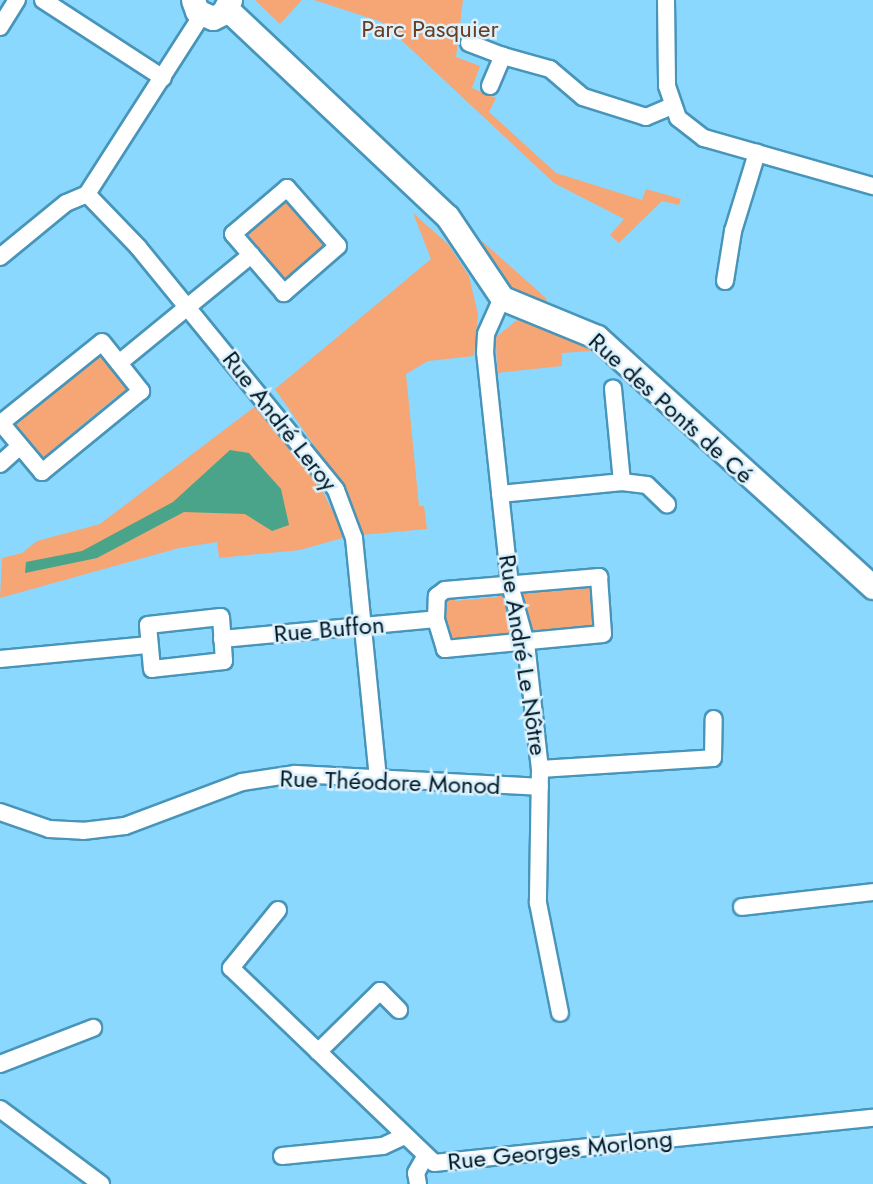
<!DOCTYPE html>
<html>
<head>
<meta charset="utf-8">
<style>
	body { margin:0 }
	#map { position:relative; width:873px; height:1184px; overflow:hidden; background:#8bd8ff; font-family:Jost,sans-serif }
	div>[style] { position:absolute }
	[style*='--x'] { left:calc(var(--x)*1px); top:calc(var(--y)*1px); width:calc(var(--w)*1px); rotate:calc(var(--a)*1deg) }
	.green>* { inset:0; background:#f6a574 }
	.water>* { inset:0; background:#49a48a }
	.roads { filter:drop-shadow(2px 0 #4895ba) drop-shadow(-2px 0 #4895ba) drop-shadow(0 2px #4895ba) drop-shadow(0 -2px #4895ba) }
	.street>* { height:16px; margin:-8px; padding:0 8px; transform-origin:8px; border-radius:8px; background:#fff }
	.secondary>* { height:23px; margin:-11.5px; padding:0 11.5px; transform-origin:11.5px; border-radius:11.5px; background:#fff }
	span { translate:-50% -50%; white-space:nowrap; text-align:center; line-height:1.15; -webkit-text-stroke:5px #dbf1fd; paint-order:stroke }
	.park-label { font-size:24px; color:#6b3d20 }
	.street-label { font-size:24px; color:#001621 }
</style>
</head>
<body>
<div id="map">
	<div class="green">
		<i style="clip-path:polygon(255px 0,302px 0,280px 24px)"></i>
		<i style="clip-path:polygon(314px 0,463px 0,456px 57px,480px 66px,472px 88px,496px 98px,489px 112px,556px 173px,642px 200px,646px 189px,681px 199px,679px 205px,662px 201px,619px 243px,610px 235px,624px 219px,554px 183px,382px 22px)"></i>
		<i style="clip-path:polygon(286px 197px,328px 241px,326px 251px,322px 247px,286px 281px,244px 233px)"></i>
		<i style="clip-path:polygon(413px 213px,448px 244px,469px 276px,478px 314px,474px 356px,428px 361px,406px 374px,419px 506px,424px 506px,427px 529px,361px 535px,343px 487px,275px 389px,431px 259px)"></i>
		<i style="clip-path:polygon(483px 242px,546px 298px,549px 310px,515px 298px,475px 244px)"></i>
		<i style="clip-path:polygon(517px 320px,583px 342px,591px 351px,562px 353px,562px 366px,497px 373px,496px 337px)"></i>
		<i style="clip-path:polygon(103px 352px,129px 387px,128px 394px,121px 400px,117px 396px,52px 450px,56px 455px,37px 459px,12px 425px,21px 412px,25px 416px,90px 362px,86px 357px)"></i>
		<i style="clip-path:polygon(257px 405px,311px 469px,346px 537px,300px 550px,219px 558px,217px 542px,179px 548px,0 598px,2px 558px,22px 553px,37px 541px,100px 524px)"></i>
		<i style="clip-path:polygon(580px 581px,595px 587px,596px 630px,544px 631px,537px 638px,529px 631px,522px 594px,537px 585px,538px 591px,580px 588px)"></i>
		<i style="clip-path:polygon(497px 591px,504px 593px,512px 638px,451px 643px,445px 628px,447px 600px,454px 595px,455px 601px,497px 597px)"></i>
	</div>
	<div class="water">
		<i style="clip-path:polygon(230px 450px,249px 453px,281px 489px,289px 525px,272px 531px,245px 514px,184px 512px,97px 558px,25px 573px,26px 562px,82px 551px,173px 502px)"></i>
	</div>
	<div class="roads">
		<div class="street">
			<i style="--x:43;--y:0;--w:143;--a:33"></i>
			<i style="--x:666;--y:0;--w:86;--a:89.3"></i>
			<i style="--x:667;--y:86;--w:34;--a:71"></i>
			<i style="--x:678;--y:118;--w:33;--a:38"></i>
			<i style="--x:704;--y:138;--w:176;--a:15.9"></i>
			<i style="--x:0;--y:27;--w:32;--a:-58"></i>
			<i style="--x:469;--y:43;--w:36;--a:21"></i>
			<i style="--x:490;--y:86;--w:33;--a:-67"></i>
			<i style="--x:503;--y:56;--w:49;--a:15.5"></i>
			<i style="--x:550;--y:69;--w:43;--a:40.3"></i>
			<i style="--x:583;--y:97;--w:66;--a:17.6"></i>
			<i style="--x:646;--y:117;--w:28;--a:-23"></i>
			<i style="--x:287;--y:188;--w:77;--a:48.7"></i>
			<i style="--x:338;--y:246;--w:72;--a:139"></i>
			<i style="--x:284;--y:293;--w:78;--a:-130.8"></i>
			<i style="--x:233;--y:234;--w:71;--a:-40.4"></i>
			<i style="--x:87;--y:194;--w:74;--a:46.1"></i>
			<i style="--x:138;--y:247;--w:313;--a:50.8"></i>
			<i style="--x:336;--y:490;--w:51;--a:69.4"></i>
			<i style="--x:354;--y:538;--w:242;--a:84.3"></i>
			<i style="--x:0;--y:257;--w:85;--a:-39.3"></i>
			<i style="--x:66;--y:203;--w:23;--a:-23"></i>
			<i style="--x:87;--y:194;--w:213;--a:-57.3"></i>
			<i style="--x:725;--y:281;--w:51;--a:-80.9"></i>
			<i style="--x:733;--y:231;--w:82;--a:-72.9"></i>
			<i style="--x:502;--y:298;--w:39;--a:114"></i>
			<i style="--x:486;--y:334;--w:18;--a:93"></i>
			<i style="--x:485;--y:352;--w:234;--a:83.9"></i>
			<i style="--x:510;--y:585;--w:60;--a:74.6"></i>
			<i style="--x:526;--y:643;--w:127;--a:83.7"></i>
			<i style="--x:540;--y:769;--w:134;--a:90.9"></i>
			<i style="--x:538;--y:903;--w:112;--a:78.7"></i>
			<i style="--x:102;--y:342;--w:63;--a:51.5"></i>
			<i style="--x:141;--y:391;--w:128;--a:140.7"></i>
			<i style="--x:42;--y:472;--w:64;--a:-129.9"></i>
			<i style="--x:1;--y:423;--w:129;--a:-38.7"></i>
			<i style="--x:119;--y:363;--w:171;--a:-39.3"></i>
			<i style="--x:0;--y:464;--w:24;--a:-42"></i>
			<i style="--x:622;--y:482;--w:25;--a:7"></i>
			<i style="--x:647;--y:485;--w:28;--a:44"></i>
			<i style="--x:500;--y:494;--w:123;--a:-5.6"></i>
			<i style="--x:622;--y:482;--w:94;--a:-95.5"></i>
			<i style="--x:599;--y:577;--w:57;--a:86"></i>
			<i style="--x:603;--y:634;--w:159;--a:174.6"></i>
			<i style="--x:445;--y:649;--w:31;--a:-107"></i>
			<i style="--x:436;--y:619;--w:23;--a:-88"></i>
			<i style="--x:437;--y:596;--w:10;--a:-37"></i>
			<i style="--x:445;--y:590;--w:155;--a:-4.8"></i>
			<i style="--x:221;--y:617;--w:44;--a:86.1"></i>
			<i style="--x:224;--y:661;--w:72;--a:173.7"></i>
			<i style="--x:152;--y:669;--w:44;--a:-95.2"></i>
			<i style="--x:148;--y:625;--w:73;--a:-6.3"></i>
			<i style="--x:222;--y:639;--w:215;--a:-5.3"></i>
			<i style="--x:0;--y:659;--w:150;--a:-5.4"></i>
			<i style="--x:540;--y:769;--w:173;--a:-3.6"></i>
			<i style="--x:713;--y:758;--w:39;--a:-89"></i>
			<i style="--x:0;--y:812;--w:52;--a:19.1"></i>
			<i style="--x:49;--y:829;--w:34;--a:3"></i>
			<i style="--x:83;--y:831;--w:42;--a:-6.8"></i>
			<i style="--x:125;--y:826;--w:125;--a:-20.6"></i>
			<i style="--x:242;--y:782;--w:54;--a:-8.6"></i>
			<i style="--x:295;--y:774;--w:245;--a:3"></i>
			<i style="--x:742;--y:907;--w:132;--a:-6.5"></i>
			<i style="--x:278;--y:910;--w:75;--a:129"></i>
			<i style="--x:231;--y:968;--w:281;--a:43.8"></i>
			<i style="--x:434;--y:1163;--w:441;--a:-5.9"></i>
			<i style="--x:318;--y:1052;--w:87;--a:-44.5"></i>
			<i style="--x:380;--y:991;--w:27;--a:45"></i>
			<i style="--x:0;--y:1064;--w:100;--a:-21.2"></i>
			<i style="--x:0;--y:1109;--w:126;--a:36.6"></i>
			<i style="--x:282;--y:1156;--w:101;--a:-5.7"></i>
			<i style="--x:383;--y:1146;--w:23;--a:-25"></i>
			<i style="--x:418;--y:1184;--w:11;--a:-100"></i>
			<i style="--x:416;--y:1173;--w:18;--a:-61"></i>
		</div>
		<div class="secondary">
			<i style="--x:193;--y:0;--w:12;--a:70"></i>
			<i style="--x:197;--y:11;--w:17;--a:24"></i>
			<i style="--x:213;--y:18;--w:11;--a:-27"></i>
			<i style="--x:223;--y:13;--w:15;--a:-62"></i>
			<i style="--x:227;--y:9;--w:302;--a:43.3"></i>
			<i style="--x:447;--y:216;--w:99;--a:56.1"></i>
			<i style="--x:502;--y:298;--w:103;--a:22.3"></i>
			<i style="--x:597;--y:337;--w:372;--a:42.2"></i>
		</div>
	</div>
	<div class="park-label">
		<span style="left:430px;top:29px">Parc Pasquier</span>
	</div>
	<div class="street-label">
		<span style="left:671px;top:408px;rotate:42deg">Rue des Ponts de Cé</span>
		<span style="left:280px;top:421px;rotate:52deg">Rue André Leroy</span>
		<span style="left:329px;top:629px;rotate:-5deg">Rue Buffon</span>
		<span style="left:523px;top:655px;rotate:81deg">Rue André Le Nôtre</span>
		<span style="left:390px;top:782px;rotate:2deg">Rue Théodore Monod</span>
		<span style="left:560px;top:1150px;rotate:-6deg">Rue Georges Morlong</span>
	</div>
</div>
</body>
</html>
